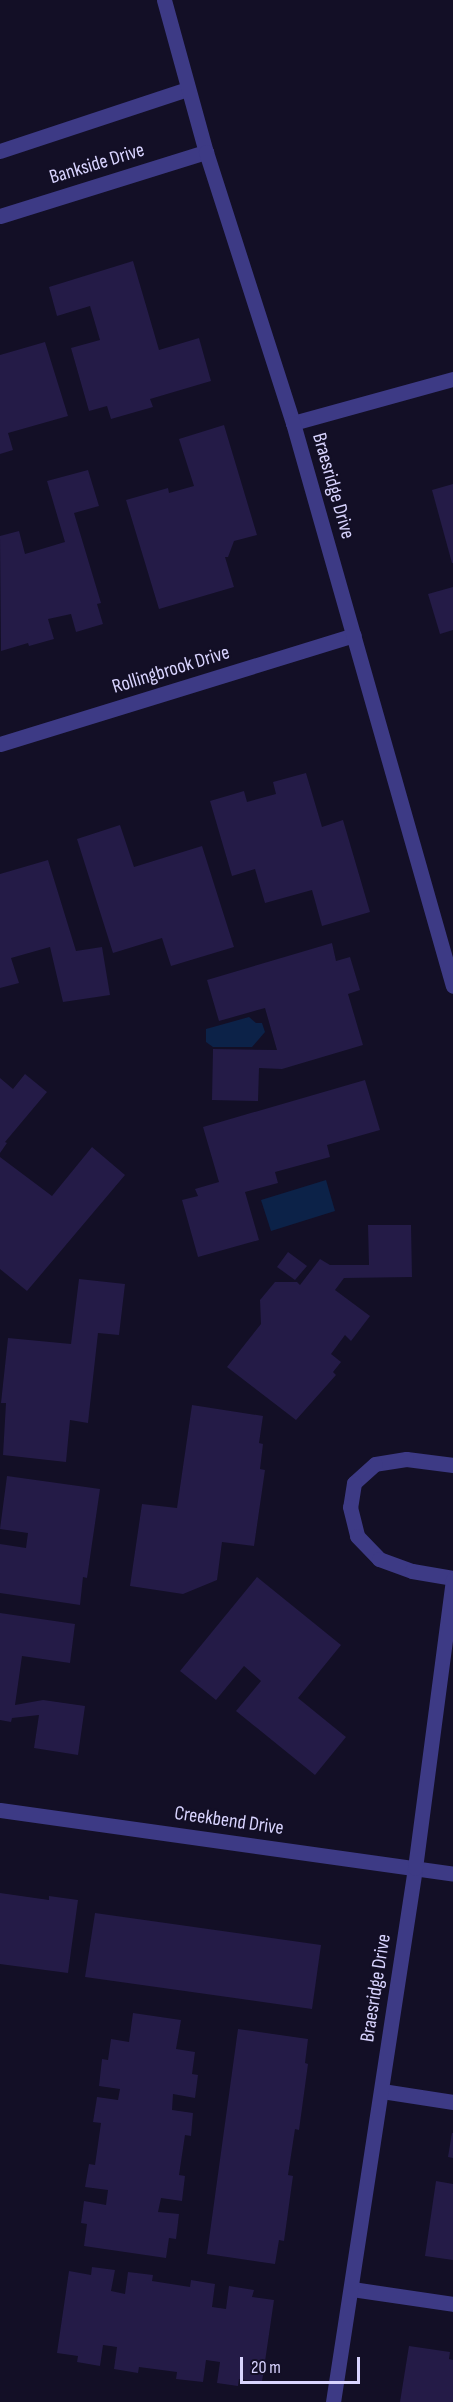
<!DOCTYPE html>
<html>
<head>
<meta charset="utf-8">
<style>
	body { margin:0 }
	#map { position:relative; width:453px; height:2402px; overflow:hidden; background:#130f26; font-family:"Sofia Sans Condensed",sans-serif }
	div>[style] { position:absolute }
	[style*='--x'] { left:calc(var(--x)*1px); top:calc(var(--y)*1px); width:calc(var(--w)*1px); rotate:calc(var(--a)*1deg) }
	.water>* { inset:0; background:#0c2248 }
	.building>* { inset:0; background:#241b47 }
	.service>* { height:15px; margin:-7.5px; padding:0 7.5px; transform-origin:7.5px; border-radius:7.5px; background:#3d3a85 }
	.minor>* { height:15px; margin:-7.5px; padding:0 7.5px; transform-origin:7.5px; border-radius:7.5px; background:#3d3a85 }
	.tertiary>* { height:15px; margin:-7.5px; padding:0 7.5px; transform-origin:7.5px; border-radius:7.5px; background:#3d3a85 }
	span { translate:-50% -50%; white-space:nowrap; text-align:center; line-height:1.15; -webkit-text-stroke:4.5px #130f26; paint-order:stroke }
	.street-label { font-size:20px; color:#d9d4ff }
	.scale { position:absolute; left:240px; top:2357px; width:120px; height:27px; box-sizing:border-box; border:3px solid #d9d4ff; border-top:0; padding-left:8px; font-size:18px; line-height:21px; white-space:nowrap; color:#d9d4ff; -webkit-text-stroke:4px #130f26; paint-order:stroke }
</style>
</head>
<body>
<div id="map">
	<div class="water">
		<i style="clip-path:polygon(249px 1017px,256px 1023px,262px 1023px,265px 1032px,252px 1047px,213px 1047px,206px 1042px,206px 1029px)"></i>
		<i style="clip-path:polygon(326px 1180px,335px 1211px,271px 1231px,261px 1200px)"></i>
	</div>
	<div class="building">
		<i style="clip-path:polygon(133px 261px,159px 350px,199px 338px,211px 381px,150px 399px,153px 407px,111px 419px,107px 406px,89px 411px,71px 348px,100px 340px,90px 306px,57px 316px,49px 287px)"></i>
		<i style="clip-path:polygon(45px 342px,68px 416px,8px 433px,13px 450px,0 454px,0 355px)"></i>
		<i style="clip-path:polygon(224px 425px,257px 535px,234px 541px,228px 557px,225px 557px,234px 587px,159px 609px,126px 500px,168px 488px,169px 493px,194px 486px,179px 439px)"></i>
		<i style="clip-path:polygon(88px 470px,99px 506px,74px 513px,101px 603px,97px 604px,103px 624px,76px 632px,71px 614px,48px 619px,54px 639px,29px 646px,28px 643px,1px 651px,0 536px,19px 531px,25px 554px,65px 542px,47px 481px)"></i>
		<i style="clip-path:polygon(453px 484px,453px 563px,452px 563px,432px 490px)"></i>
		<i style="clip-path:polygon(453px 587px,453px 630px,440px 634px,428px 594px)"></i>
		<i style="clip-path:polygon(306px 773px,322px 827px,343px 820px,370px 912px,322px 926px,312px 890px,265px 903px,255px 869px,232px 876px,210px 801px,244px 791px,247px 802px,276px 794px,273px 782px)"></i>
		<i style="clip-path:polygon(120px 825px,134px 867px,202px 846px,234px 947px,171px 966px,162px 938px,113px 953px,77px 839px)"></i>
		<i style="clip-path:polygon(48px 860px,76px 951px,102px 947px,110px 995px,63px 1002px,50px 947px,11px 958px,19px 983px,0 988px,0 874px)"></i>
		<i style="clip-path:polygon(332px 943px,336px 961px,350px 957px,360px 990px,348px 994px,363px 1045px,282px 1069px,259px 1068px,258px 1101px,212px 1100px,213px 1049px,277px 1050px,265px 1008px,219px 1021px,207px 980px)"></i>
		<i style="clip-path:polygon(25px 1074px,47px 1092px,5px 1142px,7px 1143px,0 1153px,0 1078px,13px 1089px)"></i>
		<i style="clip-path:polygon(365px 1080px,380px 1130px,327px 1145px,330px 1157px,275px 1172px,278px 1183px,245px 1192px,259px 1240px,198px 1257px,182px 1200px,198px 1196px,195px 1189px,219px 1182px,203px 1127px)"></i>
		<i style="clip-path:polygon(92px 1147px,125px 1175px,27px 1291px,0 1269px,0 1157px,52px 1196px)"></i>
		<i style="clip-path:polygon(368px 1225px,411px 1225px,412px 1277px,344px 1278px,335px 1290px,370px 1316px,351px 1341px,345px 1335px,331px 1354px,341px 1362px,333px 1372px,336px 1375px,296px 1420px,227px 1367px,261px 1324px,260px 1300px,275px 1282px,297px 1282px,300px 1285px,320px 1259px,330px 1265px,369px 1265px)"></i>
		<i style="clip-path:polygon(288px 1252px,307px 1266px,295px 1280px,277px 1267px)"></i>
		<i style="clip-path:polygon(79px 1279px,125px 1284px,119px 1335px,98px 1333px,88px 1423px,70px 1420px,66px 1462px,3px 1455px,6px 1403px,1px 1403px,8px 1338px,71px 1344px)"></i>
		<i style="clip-path:polygon(192px 1405px,263px 1416px,259px 1443px,263px 1444px,260px 1469px,265px 1470px,254px 1546px,222px 1542px,217px 1580px,183px 1594px,130px 1586px,142px 1504px,177px 1508px)"></i>
		<i style="clip-path:polygon(7px 1476px,100px 1489px,87px 1578px,83px 1577px,80px 1605px,0 1593px,0 1544px,26px 1548px,28px 1533px,0 1529px)"></i>
		<i style="clip-path:polygon(257px 1577px,341px 1645px,298px 1698px,346px 1737px,315px 1775px,236px 1711px,261px 1681px,244px 1666px,216px 1700px,180px 1671px)"></i>
		<i style="clip-path:polygon(0 1613px,75px 1624px,70px 1663px,22px 1656px,15px 1705px,43px 1700px,85px 1706px,78px 1755px,34px 1748px,39px 1715px,12px 1718px,11px 1722px,0 1720px)"></i>
		<i style="clip-path:polygon(0 1893px,49px 1900px,49px 1896px,78px 1900px,68px 1973px,0 1964px)"></i>
		<i style="clip-path:polygon(95px 1913px,321px 1945px,312px 2009px,85px 1977px)"></i>
		<i style="clip-path:polygon(133px 2013px,181px 2020px,176px 2049px,195px 2052px,192px 2074px,198px 2075px,195px 2098px,173px 2094px,172px 2110px,193px 2113px,191px 2136px,185px 2135px,179px 2175px,185px 2176px,182px 2201px,161px 2198px,158px 2212px,179px 2214px,176px 2239px,169px 2238px,166px 2258px,84px 2246px,87px 2224px,81px 2223px,84px 2201px,106px 2205px,108px 2190px,85px 2187px,89px 2164px,95px 2165px,101px 2123px,93px 2122px,97px 2097px,118px 2100px,120px 2089px,99px 2086px,102px 2059px,108px 2060px,111px 2039px,129px 2042px)"></i>
		<i style="clip-path:polygon(238px 2029px,308px 2039px,305px 2063px,308px 2064px,299px 2130px,295px 2129px,288px 2175px,293px 2176px,284px 2241px,279px 2240px,275px 2264px,207px 2254px)"></i>
		<i style="clip-path:polygon(452px 2133px,453px 2133px,453px 2158px,448px 2157px)"></i>
		<i style="clip-path:polygon(436px 2181px,453px 2184px,453px 2260px,425px 2256px)"></i>
		<i style="clip-path:polygon(92px 2267px,115px 2270px,111px 2291px,125px 2294px,128px 2272px,153px 2275px,152px 2281px,190px 2287px,191px 2280px,215px 2284px,212px 2307px,226px 2309px,229px 2286px,254px 2290px,252px 2297px,274px 2300px,262px 2382px,239px 2379px,238px 2386px,217px 2383px,220px 2362px,206px 2360px,203px 2382px,176px 2379px,177px 2372px,139px 2367px,138px 2373px,114px 2369px,117px 2347px,103px 2345px,100px 2366px,77px 2362px,78px 2356px,57px 2353px,69px 2271px,91px 2275px)"></i>
		<i style="clip-path:polygon(409px 2346px,450px 2352px,449px 2359px,453px 2360px,453px 2402px,400px 2402px)"></i>
	</div>
	<div class="service">
		<i style="--x:382;--y:2091;--w:72;--a:8.8"></i>
		<i style="--x:352;--y:2289;--w:102;--a:8.4"></i>
	</div>
	<div class="minor">
		<i style="--x:0;--y:151;--w:197;--a:-18.3"></i>
		<i style="--x:0;--y:216;--w:216;--a:-17.3"></i>
		<i style="--x:293;--y:423;--w:166;--a:-15.4"></i>
		<i style="--x:0;--y:744;--w:370;--a:-17.1"></i>
		<i style="--x:453;--y:1465;--w:47;--a:-172.7"></i>
		<i style="--x:406;--y:1459;--w:31;--a:171"></i>
		<i style="--x:375;--y:1464;--w:28;--a:138"></i>
		<i style="--x:354;--y:1483;--w:24;--a:99"></i>
		<i style="--x:350;--y:1507;--w:30;--a:76"></i>
		<i style="--x:357;--y:1536;--w:32;--a:46"></i>
		<i style="--x:379;--y:1559;--w:35;--a:20"></i>
		<i style="--x:412;--y:1571;--w:42;--a:9.7"></i>
	</div>
	<div class="tertiary">
		<i style="--x:164;--y:0;--w:158;--a:74.6"></i>
		<i style="--x:206;--y:152;--w:285;--a:72.2"></i>
		<i style="--x:293;--y:423;--w:585;--a:74.14"></i>
		<i style="--x:0;--y:1810;--w:457;--a:8"></i>
		<i style="--x:333;--y:2402;--w:540;--a:-81.27"></i>
		<i style="--x:415;--y:1868;--w:291;--a:-82.5"></i>
	</div>
	<div class="street-label">
		<span style="left:97px;top:164px;rotate:-17deg">Bankside Drive</span>
		<span style="left:333px;top:486px;rotate:74deg">Braesridge Drive</span>
		<span style="left:171px;top:670px;rotate:-17deg">Rollingbrook Drive</span>
		<span style="left:229px;top:1821px;rotate:8deg">Creekbend Drive</span>
		<span style="left:376px;top:1988px;rotate:-81deg">Braesridge Drive</span>
	</div>
	<div class="scale">20 m</div>
</div>
</body>
</html>
